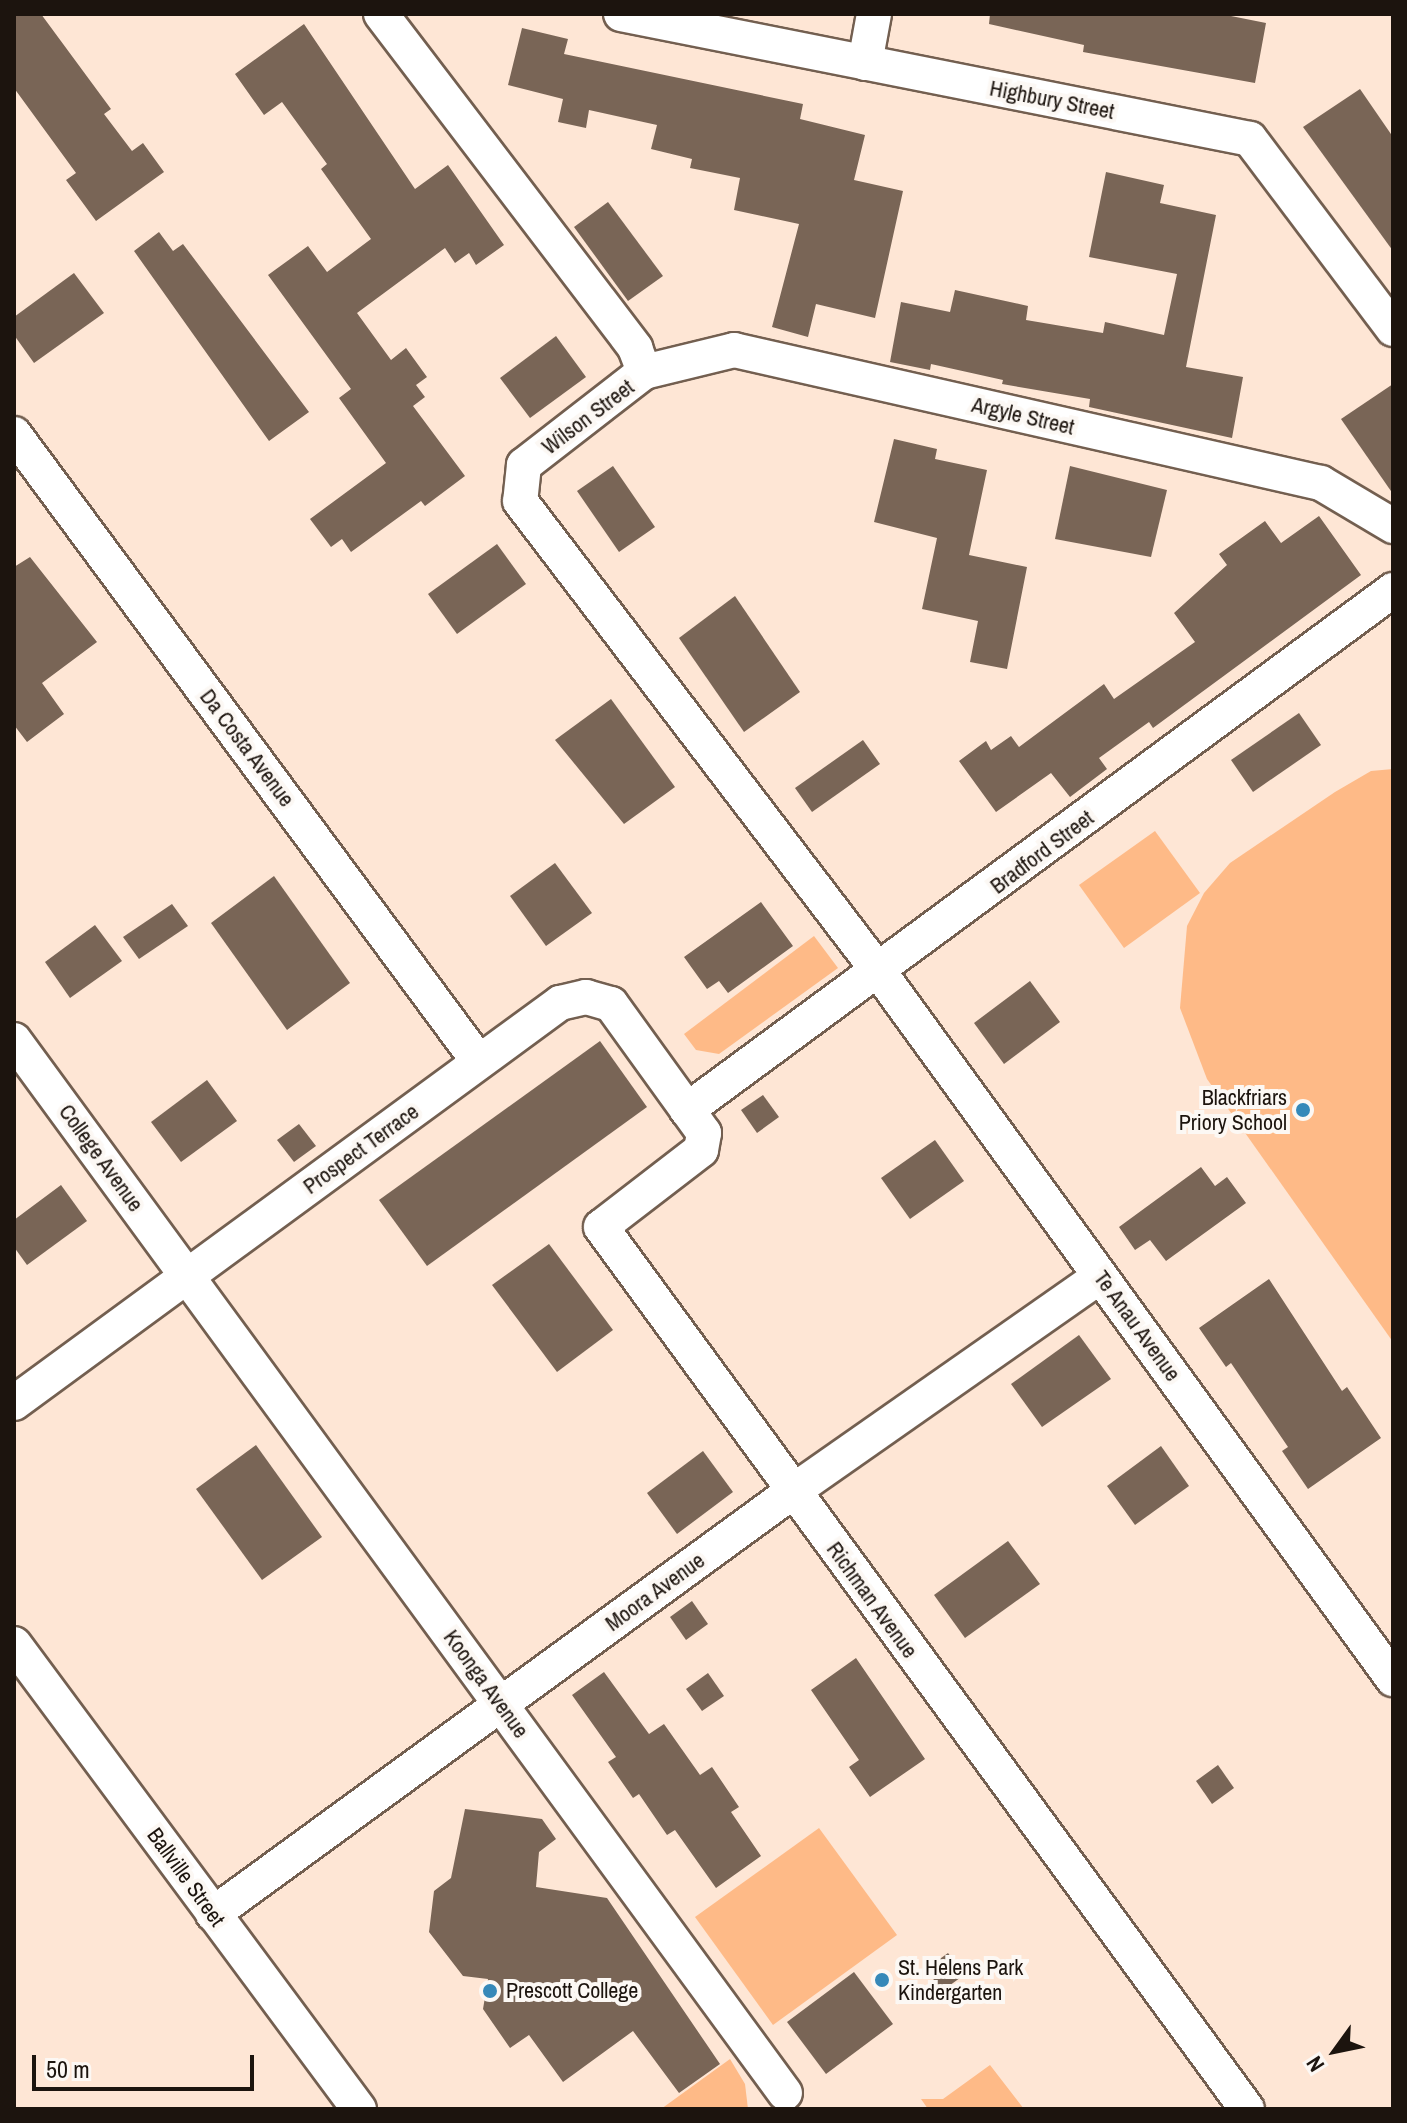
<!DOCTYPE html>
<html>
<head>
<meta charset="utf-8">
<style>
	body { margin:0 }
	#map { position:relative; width:1407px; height:2123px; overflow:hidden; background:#fee6d5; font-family:"Archivo Narrow",sans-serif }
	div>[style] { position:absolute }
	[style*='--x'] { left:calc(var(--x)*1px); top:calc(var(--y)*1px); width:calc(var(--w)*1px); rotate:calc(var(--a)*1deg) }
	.green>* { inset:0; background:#feba87 }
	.building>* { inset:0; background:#796556 }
	.roads { filter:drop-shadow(2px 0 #735f50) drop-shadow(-2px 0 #735f50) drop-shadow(0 2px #735f50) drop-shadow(0 -2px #735f50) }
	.street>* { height:34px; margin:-17px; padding:0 17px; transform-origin:17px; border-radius:17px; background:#fff }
	.dots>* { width:22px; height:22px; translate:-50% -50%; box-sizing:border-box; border:4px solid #fcf8f4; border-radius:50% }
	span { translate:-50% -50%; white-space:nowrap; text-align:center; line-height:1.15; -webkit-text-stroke:8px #fcf8f4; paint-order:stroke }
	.street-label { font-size:22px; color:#1c140e }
	.poi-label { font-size:22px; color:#1c140e }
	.right { translate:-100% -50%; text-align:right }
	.left { translate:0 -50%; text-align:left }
	.frame { position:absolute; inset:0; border:16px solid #1c140e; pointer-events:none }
	.north { position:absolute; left:1295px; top:2011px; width:80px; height:80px; -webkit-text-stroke:6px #fcf8f4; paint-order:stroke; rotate:237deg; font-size:22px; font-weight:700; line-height:32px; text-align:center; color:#1c140e }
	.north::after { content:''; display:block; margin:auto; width:28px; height:36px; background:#1c140e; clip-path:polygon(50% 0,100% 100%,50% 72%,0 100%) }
	.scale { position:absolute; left:32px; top:2055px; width:222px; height:36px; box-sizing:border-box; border:4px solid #1c140e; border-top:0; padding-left:10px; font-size:24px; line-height:28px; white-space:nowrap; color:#1c140e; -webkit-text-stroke:6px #fcf8f4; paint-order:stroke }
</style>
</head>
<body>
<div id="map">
	<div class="green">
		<i style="clip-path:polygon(1393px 769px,1393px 1342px,1207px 1079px,1180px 1008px,1187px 926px,1204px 893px,1230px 863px,1335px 792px,1371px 771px)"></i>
		<i style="clip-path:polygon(1155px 831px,1200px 893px,1124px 948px,1079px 885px)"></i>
		<i style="clip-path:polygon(814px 936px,838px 968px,719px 1054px,696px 1050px,684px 1034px)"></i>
		<i style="clip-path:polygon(819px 1828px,897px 1935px,773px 2025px,695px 1917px)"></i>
		<i style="clip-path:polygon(730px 2059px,745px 2084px,748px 2109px,661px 2109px)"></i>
		<i style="clip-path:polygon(990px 2065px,1024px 2109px,928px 2109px,921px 2099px,943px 2099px)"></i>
	</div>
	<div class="building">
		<i style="clip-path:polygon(14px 14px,41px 14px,111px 109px,104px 114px,132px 151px,143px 143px,164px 172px,96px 221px,66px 180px,76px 173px,14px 88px)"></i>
		<i style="clip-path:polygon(990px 14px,1221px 14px,1266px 23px,1255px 83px,1083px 52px,1084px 45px,989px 24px)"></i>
		<i style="clip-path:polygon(304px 24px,415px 189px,448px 165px,504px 245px,476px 265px,469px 253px,455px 263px,445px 248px,357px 313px,391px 360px,406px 348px,427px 377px,416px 385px,425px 397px,413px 406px,465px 476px,425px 506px,421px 501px,351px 552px,342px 539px,331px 547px,310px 519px,386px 463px,339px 398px,351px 389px,268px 275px,308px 246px,327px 272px,371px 239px,321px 169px,327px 164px,282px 102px,264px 115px,235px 74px)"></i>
		<i style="clip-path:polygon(522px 28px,568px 39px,564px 54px,803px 104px,800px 119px,865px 135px,854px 180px,903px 191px,875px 318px,816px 304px,808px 337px,772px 327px,799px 224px,734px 210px,740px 178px,690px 168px,692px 159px,651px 149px,657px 125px,589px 110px,586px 128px,558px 122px,563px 99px,508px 85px)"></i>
		<i style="clip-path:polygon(1360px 89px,1393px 137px,1393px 251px,1303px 127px)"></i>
		<i style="clip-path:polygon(1106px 172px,1164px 185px,1160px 203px,1216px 215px,1186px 367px,1243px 377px,1232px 438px,1089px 407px,1090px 399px,1002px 384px,1003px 380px,931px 364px,930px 370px,890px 362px,901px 302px,950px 312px,955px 290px,1028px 306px,1026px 320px,1103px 333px,1105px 322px,1164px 335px,1177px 274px,1089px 257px)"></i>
		<i style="clip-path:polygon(608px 202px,663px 276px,628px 301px,574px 227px)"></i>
		<i style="clip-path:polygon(159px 232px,173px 251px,183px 244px,309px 412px,269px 441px,134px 251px)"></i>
		<i style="clip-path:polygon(74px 273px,104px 313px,34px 363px,14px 335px,14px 317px)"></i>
		<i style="clip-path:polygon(556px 336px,586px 377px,530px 418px,500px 378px)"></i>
		<i style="clip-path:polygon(1393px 384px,1393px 494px,1341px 419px)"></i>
		<i style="clip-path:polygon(894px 439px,937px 449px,935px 459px,987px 470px,969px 555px,1027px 567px,1007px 669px,970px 662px,978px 621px,922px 609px,937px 538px,874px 522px)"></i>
		<i style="clip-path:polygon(613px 466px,655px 527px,619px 552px,577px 491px)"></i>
		<i style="clip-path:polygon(1070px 466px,1167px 490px,1151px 557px,1055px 539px)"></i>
		<i style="clip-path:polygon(1319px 516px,1361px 575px,1153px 728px,1149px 722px,1099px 758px,1107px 769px,1070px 797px,1051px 773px,996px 812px,959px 761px,986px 741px,991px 750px,1011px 736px,1019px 747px,1104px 684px,1114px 699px,1195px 642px,1174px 613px,1227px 565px,1219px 554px,1265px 521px,1281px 543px)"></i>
		<i style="clip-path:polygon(497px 544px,526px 584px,457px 634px,428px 594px)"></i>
		<i style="clip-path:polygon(30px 557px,97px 642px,42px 683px,64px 714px,27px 742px,14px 725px,14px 567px)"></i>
		<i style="clip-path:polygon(735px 596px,800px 692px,744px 732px,679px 638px)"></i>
		<i style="clip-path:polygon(611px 699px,675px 787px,624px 824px,555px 740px)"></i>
		<i style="clip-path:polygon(1299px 713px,1321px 745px,1253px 792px,1231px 760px)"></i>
		<i style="clip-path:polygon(863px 740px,880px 764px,812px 812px,795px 788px)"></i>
		<i style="clip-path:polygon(555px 863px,592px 913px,546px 946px,510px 896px)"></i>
		<i style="clip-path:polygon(274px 876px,350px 983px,287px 1030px,211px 923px)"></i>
		<i style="clip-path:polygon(761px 902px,793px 946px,728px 993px,719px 981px,707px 989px,684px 957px)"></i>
		<i style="clip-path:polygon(172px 904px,188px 926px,139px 959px,123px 937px)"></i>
		<i style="clip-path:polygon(95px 925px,122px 961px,70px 998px,45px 962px)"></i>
		<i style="clip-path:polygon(1030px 981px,1060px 1022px,1004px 1064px,974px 1023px)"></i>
		<i style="clip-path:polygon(600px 1041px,647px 1107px,427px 1266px,379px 1200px)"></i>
		<i style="clip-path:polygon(207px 1080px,237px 1121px,181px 1162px,151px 1122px)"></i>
		<i style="clip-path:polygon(763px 1095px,779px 1117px,757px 1133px,741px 1110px)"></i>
		<i style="clip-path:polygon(299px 1124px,316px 1146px,294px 1162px,277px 1140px)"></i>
		<i style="clip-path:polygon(935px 1140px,964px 1181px,910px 1219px,881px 1178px)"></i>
		<i style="clip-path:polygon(1201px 1167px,1215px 1186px,1227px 1177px,1246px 1203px,1166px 1261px,1150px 1240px,1135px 1250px,1119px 1227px)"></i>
		<i style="clip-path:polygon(61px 1185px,87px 1221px,27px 1265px,14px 1247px,14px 1220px)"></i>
		<i style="clip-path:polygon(549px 1244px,613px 1330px,557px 1372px,492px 1285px)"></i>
		<i style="clip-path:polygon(1269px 1279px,1342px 1391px,1347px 1387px,1381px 1438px,1308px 1489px,1282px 1451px,1288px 1447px,1231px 1363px,1226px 1367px,1199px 1328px)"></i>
		<i style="clip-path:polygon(1079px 1335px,1111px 1379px,1042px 1427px,1011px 1384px)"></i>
		<i style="clip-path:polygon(256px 1445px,322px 1537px,262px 1580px,196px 1489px)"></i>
		<i style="clip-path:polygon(1161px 1446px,1189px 1486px,1135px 1525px,1107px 1486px)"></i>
		<i style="clip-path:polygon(703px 1451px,733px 1492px,677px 1534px,647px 1493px)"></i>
		<i style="clip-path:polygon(1008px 1541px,1040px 1584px,965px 1638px,934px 1595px)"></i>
		<i style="clip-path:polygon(692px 1601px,708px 1624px,686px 1640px,670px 1617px)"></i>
		<i style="clip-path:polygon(856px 1658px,925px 1759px,870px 1797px,849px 1767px,859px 1760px,811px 1690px)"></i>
		<i style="clip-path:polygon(604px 1672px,649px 1734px,664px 1724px,700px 1775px,712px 1767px,739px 1807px,731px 1812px,761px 1856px,716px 1888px,675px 1830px,667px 1835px,639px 1794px,633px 1798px,608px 1762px,616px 1757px,572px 1695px)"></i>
		<i style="clip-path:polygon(708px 1673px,724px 1696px,702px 1711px,686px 1689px)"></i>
		<i style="clip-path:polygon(1218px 1765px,1234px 1788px,1212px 1804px,1196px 1781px)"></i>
		<i style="clip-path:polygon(465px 1809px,542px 1819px,556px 1839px,539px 1852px,536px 1887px,607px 1898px,720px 2064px,679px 2093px,633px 2031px,563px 2082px,529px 2035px,510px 2048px,483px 2009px,488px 1979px,463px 1976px,429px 1932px,434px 1891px,451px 1878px)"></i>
		<i style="clip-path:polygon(948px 1953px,964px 1975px,942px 1991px,926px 1969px)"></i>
		<i style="clip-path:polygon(854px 1972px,893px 2024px,826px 2074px,787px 2022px)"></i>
	</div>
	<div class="roads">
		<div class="street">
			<i style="--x:381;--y:14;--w:420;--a:52.7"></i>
			<i style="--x:635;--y:348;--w:26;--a:69"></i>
			<i style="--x:644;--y:372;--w:152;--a:142.2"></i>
			<i style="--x:524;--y:465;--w:36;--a:96"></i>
			<i style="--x:520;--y:501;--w:594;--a:52.67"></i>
			<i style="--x:880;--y:973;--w:873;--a:54"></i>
			<i style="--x:621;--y:14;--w:641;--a:11.24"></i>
			<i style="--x:1250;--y:139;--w:238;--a:53"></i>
			<i style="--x:865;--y:63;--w:50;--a:-79.6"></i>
			<i style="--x:644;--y:372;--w:93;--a:-13.7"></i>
			<i style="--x:734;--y:350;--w:602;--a:12.77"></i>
			<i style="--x:1321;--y:483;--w:84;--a:30.8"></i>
			<i style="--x:14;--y:434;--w:781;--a:53.48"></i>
			<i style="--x:14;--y:1040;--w:1305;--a:53.79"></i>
			<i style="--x:687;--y:1110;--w:877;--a:-36.37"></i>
			<i style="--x:14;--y:1403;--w:677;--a:-36.23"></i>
			<i style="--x:560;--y:1003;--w:27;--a:-13"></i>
			<i style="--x:586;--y:997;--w:26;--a:16"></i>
			<i style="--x:611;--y:1004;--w:159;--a:54.2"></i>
			<i style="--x:704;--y:1133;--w:17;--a:100"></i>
			<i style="--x:701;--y:1150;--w:126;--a:142.4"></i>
			<i style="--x:601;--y:1227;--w:1093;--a:53.78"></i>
			<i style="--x:14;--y:1644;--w:579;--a:53.43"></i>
			<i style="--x:213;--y:1914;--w:716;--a:-36.09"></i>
			<i style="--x:792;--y:1492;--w:376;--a:-35"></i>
		</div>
	</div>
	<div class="dots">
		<i style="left:1303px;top:1110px;background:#3689b9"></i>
		<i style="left:882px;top:1980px;background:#3689b9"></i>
		<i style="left:490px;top:1991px;background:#3689b9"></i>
	</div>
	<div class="street-label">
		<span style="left:1052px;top:100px;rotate:11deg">Highbury Street</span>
		<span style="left:1023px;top:416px;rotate:13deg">Argyle Street</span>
		<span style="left:588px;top:417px;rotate:-37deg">Wilson Street</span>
		<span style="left:247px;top:748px;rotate:53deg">Da Costa Avenue</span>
		<span style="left:1042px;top:852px;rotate:-37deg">Bradford Street</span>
		<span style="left:361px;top:1149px;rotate:-36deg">Prospect Terrace</span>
		<span style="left:101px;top:1158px;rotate:54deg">College Avenue</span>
		<span style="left:1137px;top:1326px;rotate:54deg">Te Anau Avenue</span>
		<span style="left:655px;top:1592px;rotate:-36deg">Moora Avenue</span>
		<span style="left:872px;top:1600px;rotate:54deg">Richman Avenue</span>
		<span style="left:486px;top:1684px;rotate:54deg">Koonga Avenue</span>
		<span style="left:186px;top:1877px;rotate:54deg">Ballville Street</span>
	</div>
	<div class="poi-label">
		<span class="right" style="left:1287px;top:1110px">Blackfriars<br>Priory School</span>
		<span class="left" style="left:898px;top:1980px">St. Helens Park<br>Kindergarten</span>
		<span class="left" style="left:506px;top:1991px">Prescott College</span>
	</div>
	<div class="frame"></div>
	<div class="north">N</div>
	<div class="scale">50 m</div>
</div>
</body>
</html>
